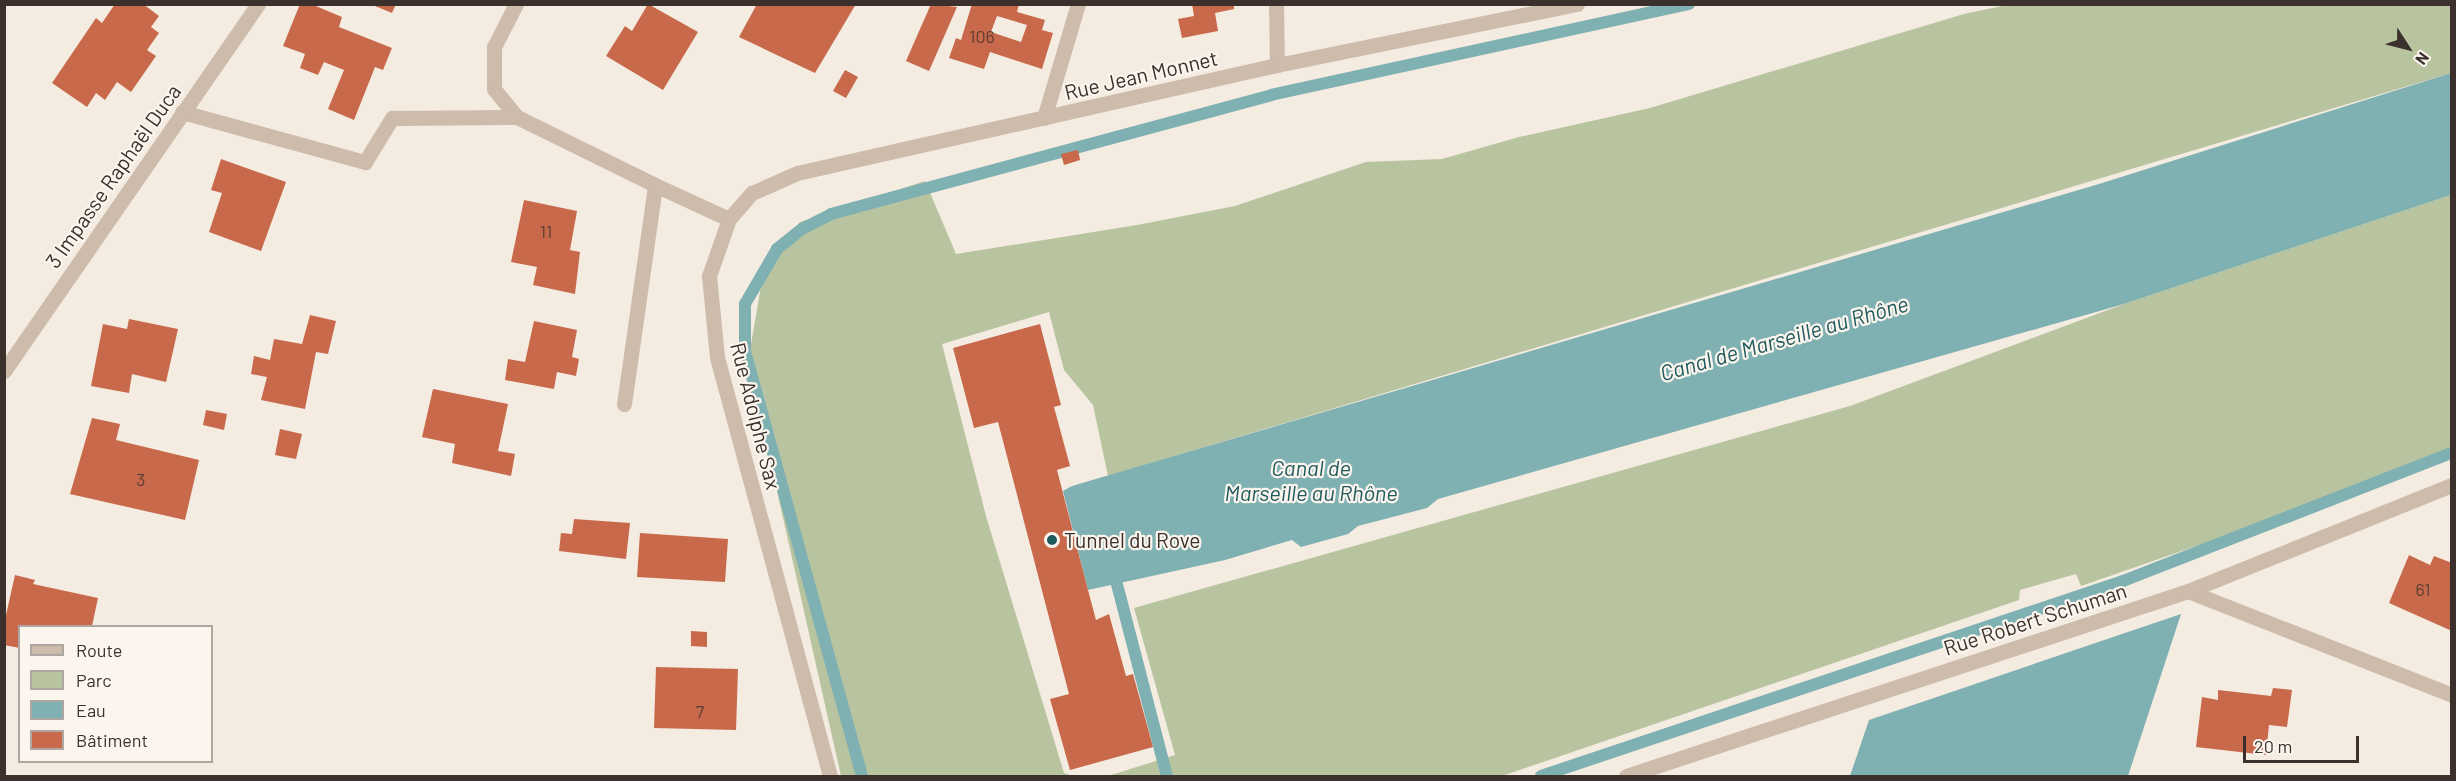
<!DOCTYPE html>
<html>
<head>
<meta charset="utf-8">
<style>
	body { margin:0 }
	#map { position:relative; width:2456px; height:781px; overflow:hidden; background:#f4ebe1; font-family:Barlow,sans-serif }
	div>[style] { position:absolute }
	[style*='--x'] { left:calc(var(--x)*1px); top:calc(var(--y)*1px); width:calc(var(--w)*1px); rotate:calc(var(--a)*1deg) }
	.green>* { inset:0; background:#b8c4a0 }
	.water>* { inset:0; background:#7fb0b2 }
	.stream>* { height:12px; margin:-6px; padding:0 6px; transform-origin:6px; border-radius:6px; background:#7fb0b2 }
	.building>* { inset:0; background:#c8694b }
	.minor>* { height:15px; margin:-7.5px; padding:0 7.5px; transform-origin:7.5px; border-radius:7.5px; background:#cdbbac }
	.dots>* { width:16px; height:16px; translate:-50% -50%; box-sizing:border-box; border:3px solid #fbf5ee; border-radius:50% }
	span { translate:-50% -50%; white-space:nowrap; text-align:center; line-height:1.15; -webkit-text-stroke:4.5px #fbf5ee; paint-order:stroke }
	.number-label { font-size:18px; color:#5e3e33 }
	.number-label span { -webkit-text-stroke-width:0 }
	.street-label { font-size:21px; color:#3b302b }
	.poi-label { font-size:21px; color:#3b302b }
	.left { translate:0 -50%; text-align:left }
	.water-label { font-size:22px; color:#1f5a5e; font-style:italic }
	.frame { position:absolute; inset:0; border:6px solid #3b302b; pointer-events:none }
	.legend { position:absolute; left:18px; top:625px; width:195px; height:138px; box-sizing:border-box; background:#fbf5ee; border:2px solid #aea6a0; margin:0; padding:8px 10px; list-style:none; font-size:18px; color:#3b302b }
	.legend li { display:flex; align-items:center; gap:12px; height:30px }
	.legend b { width:30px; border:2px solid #aea6a0 }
	.north { position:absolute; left:2378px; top:18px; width:60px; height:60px; -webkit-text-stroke:4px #fbf5ee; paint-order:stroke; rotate:126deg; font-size:16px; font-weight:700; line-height:24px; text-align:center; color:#3b302b }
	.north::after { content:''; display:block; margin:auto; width:21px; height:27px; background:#3b302b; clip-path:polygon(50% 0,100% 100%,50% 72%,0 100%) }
	.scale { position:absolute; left:2243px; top:736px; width:116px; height:27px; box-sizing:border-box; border:3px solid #3b302b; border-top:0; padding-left:8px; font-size:18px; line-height:21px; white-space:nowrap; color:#3b302b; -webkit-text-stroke:4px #fbf5ee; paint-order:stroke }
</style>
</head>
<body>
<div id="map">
	<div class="green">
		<i style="clip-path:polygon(2007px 5px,2451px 5px,2451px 73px,1108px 476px,1093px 405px,1064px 370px,1049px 312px,942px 344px,986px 516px,1064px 773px,1073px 776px,841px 776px,748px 362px,763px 274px,800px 222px,925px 181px,956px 254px,1137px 225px,1235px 206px,1366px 162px,1442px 159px,1519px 137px,1650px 108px,1964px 14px)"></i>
		<i style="clip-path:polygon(2451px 195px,2451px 449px,2251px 527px,2081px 586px,2076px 574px,2020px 590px,2019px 600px,1502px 776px,1108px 776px,1175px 755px,1134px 608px,1850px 406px,2124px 304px)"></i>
	</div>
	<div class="water">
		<i style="clip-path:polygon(2451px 73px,2451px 195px,2124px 304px,1438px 499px,1427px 508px,1358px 526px,1348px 534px,1301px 547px,1292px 540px,1225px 560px,1088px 590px,1063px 491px,1072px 486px,2099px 184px)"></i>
		<i style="clip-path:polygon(2181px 614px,2128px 776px,1850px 776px,1869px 720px)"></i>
	</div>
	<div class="stream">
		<i style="--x:1113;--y:569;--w:214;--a:75.4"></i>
		<i style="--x:862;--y:776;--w:441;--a:-105.4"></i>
		<i style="--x:745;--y:351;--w:47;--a:-90"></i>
		<i style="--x:745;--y:304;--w:64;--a:-59.8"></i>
		<i style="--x:777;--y:249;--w:32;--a:-39"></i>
		<i style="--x:802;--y:229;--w:33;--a:-27"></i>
		<i style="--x:831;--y:214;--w:456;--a:-15.1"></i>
		<i style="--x:1271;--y:95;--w:428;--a:-12.3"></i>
		<i style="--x:1541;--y:776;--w:614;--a:-18.52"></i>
		<i style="--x:2123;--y:581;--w:353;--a:-21.3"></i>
	</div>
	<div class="building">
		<i style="clip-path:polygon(115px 4px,143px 4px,159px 16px,151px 27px,159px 33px,147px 50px,156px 56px,131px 92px,117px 82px,105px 100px,96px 93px,87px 107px,52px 83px,96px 18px,102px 23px)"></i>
		<i style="clip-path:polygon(300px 4px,311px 4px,342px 17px,339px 27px,392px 48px,383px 70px,375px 67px,354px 120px,328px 109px,344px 70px,324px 62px,318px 75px,300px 68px,305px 54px,283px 46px)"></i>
		<i style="clip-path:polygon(370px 4px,396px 4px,392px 13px)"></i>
		<i style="clip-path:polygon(648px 4px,698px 32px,663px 90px,606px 56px,625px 26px,632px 31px)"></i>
		<i style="clip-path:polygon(757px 4px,856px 4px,815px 73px,739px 37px)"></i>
		<i style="clip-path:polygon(931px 4px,957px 7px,929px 71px,906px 61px)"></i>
		<i style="clip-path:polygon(evenodd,972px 4px,1019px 4px,1017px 12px,1045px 20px,1042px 30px,1053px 33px,1042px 69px,990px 52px,984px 69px,949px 58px,956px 38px,961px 40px,972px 4px,997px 16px,1027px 25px,1021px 42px,991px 32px,997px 16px)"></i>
		<i style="clip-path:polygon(1192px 4px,1234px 4px,1234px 9px,1215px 13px,1218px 31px,1182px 38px,1178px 19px,1194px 16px)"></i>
		<i style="clip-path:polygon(845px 70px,858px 77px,846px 98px,833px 91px)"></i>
		<i style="clip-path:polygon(1078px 150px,1080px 160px,1064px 165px,1061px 154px)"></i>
		<i style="clip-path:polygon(221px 159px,286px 182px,261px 251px,209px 232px,222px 193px,211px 190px)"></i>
		<i style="clip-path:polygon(524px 200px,577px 211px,570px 250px,580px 252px,575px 294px,533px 285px,537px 267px,511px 262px)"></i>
		<i style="clip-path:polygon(310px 315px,336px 321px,328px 354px,316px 352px,305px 409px,261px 400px,267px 377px,251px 374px,254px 356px,270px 360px,274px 339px,302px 344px)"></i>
		<i style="clip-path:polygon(129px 319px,178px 329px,166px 382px,132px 374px,129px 393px,91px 386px,103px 324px,127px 329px)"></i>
		<i style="clip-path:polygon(534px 321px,577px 330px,572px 357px,579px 359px,576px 376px,557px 372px,554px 389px,505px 380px,508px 359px,525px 362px)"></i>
		<i style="clip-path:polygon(1040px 324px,1061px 405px,1054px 407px,1070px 466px,1057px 470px,1088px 590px,1096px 620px,1109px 614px,1126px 676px,1133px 674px,1153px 747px,1070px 770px,1050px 699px,1069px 694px,998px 422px,974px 428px,953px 348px)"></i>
		<i style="clip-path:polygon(433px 389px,508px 404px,498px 451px,515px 454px,511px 476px,452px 463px,455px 444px,422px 437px)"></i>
		<i style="clip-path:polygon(206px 410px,227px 414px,224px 430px,203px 425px)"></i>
		<i style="clip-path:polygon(92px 418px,120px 424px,116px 440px,199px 460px,185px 520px,70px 494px)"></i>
		<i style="clip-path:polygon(280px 429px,302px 434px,296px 459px,275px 455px)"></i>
		<i style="clip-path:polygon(574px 519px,630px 523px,626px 559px,559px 551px,561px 533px,572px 534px)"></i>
		<i style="clip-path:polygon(640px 533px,728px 539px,725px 582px,637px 577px)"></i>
		<i style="clip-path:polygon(2409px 555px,2430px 565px,2434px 556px,2452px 563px,2452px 631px,2389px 603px)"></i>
		<i style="clip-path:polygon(15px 575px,35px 580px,33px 584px,98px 598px,92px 626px,20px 626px,20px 648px,4px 645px,4px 624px)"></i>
		<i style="clip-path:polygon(691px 631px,707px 632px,707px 647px,691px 646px)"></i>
		<i style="clip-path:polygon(656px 667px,738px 669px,736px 730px,654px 728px)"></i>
		<i style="clip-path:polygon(2273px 688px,2292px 690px,2287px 727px,2269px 725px,2266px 755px,2196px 747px,2202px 697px,2218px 700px,2218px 690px,2271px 696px)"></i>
	</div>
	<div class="minor">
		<i style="--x:516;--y:4;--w:48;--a:117.1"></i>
		<i style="--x:494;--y:47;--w:42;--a:90"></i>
		<i style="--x:494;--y:89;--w:36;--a:51"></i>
		<i style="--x:517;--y:117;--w:154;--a:26.2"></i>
		<i style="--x:1276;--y:4;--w:61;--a:89.1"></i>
		<i style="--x:182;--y:112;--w:190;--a:15.3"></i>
		<i style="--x:365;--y:162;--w:52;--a:-58.5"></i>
		<i style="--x:392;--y:118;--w:125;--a:-0.5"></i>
		<i style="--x:1044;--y:118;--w:119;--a:-73.4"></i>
		<i style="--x:4;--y:371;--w:446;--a:-55.3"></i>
		<i style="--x:624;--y:404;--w:221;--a:-81.9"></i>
		<i style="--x:655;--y:185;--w:81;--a:24.7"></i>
		<i style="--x:2188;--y:591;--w:284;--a:21.5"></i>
		<i style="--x:830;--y:776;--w:434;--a:-105.1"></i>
		<i style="--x:717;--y:357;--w:81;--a:-95.6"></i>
		<i style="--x:709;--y:276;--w:60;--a:-70.7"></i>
		<i style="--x:729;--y:219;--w:35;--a:-49"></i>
		<i style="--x:752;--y:193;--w:49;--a:-24"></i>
		<i style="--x:797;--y:173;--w:492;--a:-12.7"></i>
		<i style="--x:1277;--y:65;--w:306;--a:-11.5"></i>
		<i style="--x:1626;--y:776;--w:592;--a:-18.22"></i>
		<i style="--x:2188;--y:591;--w:284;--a:-21.9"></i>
	</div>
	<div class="dots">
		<i style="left:1052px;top:540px;background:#1f5a5e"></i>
	</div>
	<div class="number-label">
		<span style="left:982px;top:36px">106</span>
		<span style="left:546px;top:231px">11</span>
		<span style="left:141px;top:479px">3</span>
		<span style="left:2423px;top:589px">61</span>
		<span style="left:700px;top:711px">7</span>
	</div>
	<div class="street-label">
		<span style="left:1141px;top:75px;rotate:-13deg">Rue Jean Monnet</span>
		<span style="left:113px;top:176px;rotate:-55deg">3 Impasse Raphaël Duca</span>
		<span style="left:756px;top:416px;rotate:76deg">Rue Adolphe Sax</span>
		<span style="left:2035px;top:619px;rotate:-18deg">Rue Robert Schuman</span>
	</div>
	<div class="poi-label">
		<span class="left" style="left:1064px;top:540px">Tunnel du Rove</span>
	</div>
	<div class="water-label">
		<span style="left:1784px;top:338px;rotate:-16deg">Canal de Marseille au Rhône</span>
		<span style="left:1311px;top:480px">Canal de<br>Marseille au Rhône</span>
	</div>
	<div class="frame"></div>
	<ul class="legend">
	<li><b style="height:8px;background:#cdbbac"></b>Route</li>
	<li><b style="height:16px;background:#b8c4a0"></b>Parc</li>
	<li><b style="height:16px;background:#7fb0b2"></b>Eau</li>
	<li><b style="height:16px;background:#c8694b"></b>Bâtiment</li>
	</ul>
	<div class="north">N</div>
	<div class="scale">20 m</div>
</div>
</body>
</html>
